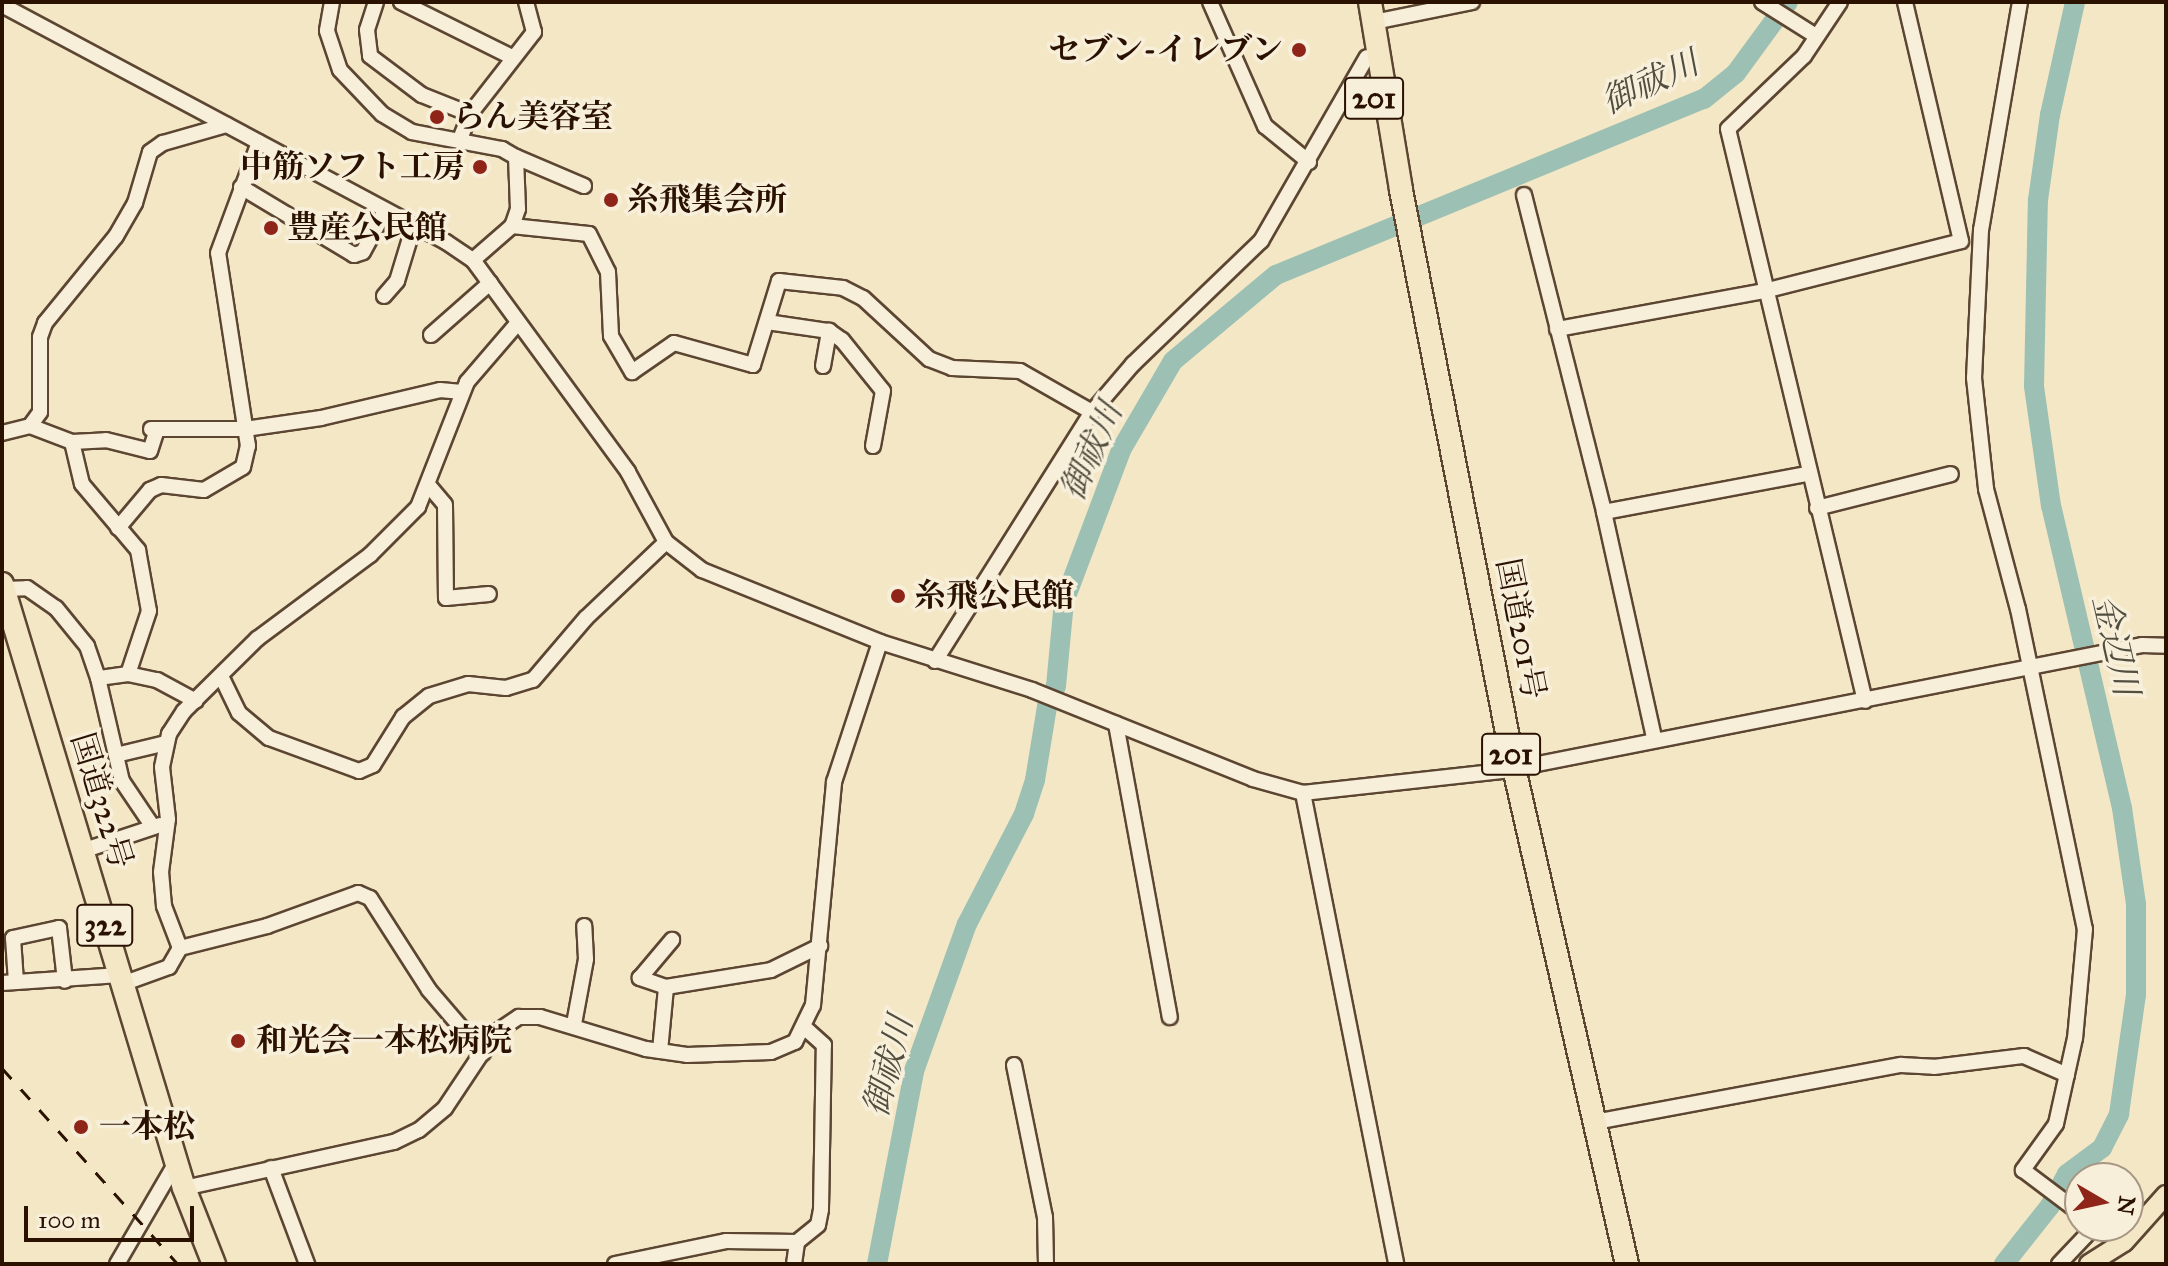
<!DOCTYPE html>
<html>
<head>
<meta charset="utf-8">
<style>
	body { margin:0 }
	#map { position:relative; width:2168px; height:1266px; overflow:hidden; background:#f4e7c6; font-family:"IM FELL Great Primer","Noto Serif JP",serif }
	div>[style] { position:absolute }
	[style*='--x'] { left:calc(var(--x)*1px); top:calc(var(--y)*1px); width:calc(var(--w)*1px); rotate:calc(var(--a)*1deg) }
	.river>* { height:20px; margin:-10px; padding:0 10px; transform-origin:10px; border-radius:10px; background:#9cc0b3 }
	.roads { filter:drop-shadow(2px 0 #5c4632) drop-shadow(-2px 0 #5c4632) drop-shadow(0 2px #5c4632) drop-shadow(0 -2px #5c4632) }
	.minor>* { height:14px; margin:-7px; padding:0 7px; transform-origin:7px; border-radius:7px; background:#f8efda }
	.major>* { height:18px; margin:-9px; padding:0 9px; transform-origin:9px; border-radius:9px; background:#f4e7c6 }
	.highway>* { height:22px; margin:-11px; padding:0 11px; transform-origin:11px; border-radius:11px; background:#f4e7c6 }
	.rail>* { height:3px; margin-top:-1.5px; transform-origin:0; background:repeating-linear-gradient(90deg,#2a1100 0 14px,transparent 0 28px) }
	.dots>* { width:22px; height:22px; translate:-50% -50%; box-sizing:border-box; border:4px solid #f8efda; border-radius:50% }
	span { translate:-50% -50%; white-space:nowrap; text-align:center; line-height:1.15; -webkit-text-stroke:7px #f8efda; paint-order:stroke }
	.shield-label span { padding:2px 6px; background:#f8efda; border:2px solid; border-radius:6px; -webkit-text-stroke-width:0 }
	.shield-label { font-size:30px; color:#2a1100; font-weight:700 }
	.poi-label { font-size:32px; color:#2a1100; font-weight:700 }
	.right { translate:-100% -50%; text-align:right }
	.left { translate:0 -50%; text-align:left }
	.street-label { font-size:32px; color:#2a1100 }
	.water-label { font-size:34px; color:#524e3f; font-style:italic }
	.frame { position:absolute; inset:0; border:4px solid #2a1100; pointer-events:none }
	.north { position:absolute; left:2064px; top:1162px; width:80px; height:80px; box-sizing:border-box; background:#f8efda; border:2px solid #a69683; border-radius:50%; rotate:99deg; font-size:22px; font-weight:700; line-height:32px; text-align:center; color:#2a1100 }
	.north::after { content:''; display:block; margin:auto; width:28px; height:36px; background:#8f2418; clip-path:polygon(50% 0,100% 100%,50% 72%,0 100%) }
	.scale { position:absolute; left:24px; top:1206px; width:170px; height:36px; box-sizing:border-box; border:4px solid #2a1100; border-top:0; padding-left:10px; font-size:24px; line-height:28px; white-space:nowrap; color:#2a1100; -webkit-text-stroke:6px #f8efda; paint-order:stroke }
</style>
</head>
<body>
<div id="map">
	<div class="river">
		<i style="--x:877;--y:1264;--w:197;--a:-79.1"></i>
		<i style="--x:914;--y:1071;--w:156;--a:-70.2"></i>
		<i style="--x:967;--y:924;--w:124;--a:-62.6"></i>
		<i style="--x:1024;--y:814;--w:36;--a:-72"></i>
		<i style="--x:1035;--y:780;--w:74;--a:-80.7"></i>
		<i style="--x:1047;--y:707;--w:23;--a:-67"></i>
		<i style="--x:1056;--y:686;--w:84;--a:-84.6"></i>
		<i style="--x:1064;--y:602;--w:162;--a:-69.4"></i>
		<i style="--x:1121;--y:450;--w:103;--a:-59.7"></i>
		<i style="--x:1173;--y:361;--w:134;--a:-39.9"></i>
		<i style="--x:1276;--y:275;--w:463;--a:-22.4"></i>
		<i style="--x:1704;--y:99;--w:41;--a:-39.1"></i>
		<i style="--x:1736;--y:73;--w:88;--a:-53.8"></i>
		<i style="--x:2004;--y:1264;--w:74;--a:-51.6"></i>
		<i style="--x:2050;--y:1206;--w:36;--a:-62"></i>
		<i style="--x:2067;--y:1174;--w:44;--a:-36.6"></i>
		<i style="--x:2102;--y:1148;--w:38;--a:-63"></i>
		<i style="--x:2119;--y:1114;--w:120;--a:-81.9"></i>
		<i style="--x:2136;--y:995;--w:91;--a:-90"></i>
		<i style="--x:2136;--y:904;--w:97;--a:-98.3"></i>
		<i style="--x:2122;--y:808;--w:310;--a:-103.2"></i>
		<i style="--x:2051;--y:506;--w:121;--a:-98.1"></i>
		<i style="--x:2034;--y:386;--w:186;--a:-88.8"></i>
		<i style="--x:2038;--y:200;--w:86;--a:-82"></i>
		<i style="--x:2050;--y:115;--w:116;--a:-77.5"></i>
	</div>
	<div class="roads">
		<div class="minor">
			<i style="--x:332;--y:2;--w:29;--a:100"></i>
			<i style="--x:327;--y:31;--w:41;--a:71.6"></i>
			<i style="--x:340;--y:70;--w:61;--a:46.3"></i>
			<i style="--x:382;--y:114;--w:35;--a:31"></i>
			<i style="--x:412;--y:132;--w:92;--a:10.7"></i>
			<i style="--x:502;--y:149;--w:16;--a:30"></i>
			<i style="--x:516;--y:157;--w:52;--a:87.8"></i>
			<i style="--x:518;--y:209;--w:18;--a:109"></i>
			<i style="--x:512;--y:226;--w:52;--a:138.9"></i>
			<i style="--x:376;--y:2;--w:29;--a:108"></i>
			<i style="--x:367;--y:30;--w:26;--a:83"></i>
			<i style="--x:370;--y:56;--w:65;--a:36.9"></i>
			<i style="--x:422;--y:95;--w:52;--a:21.6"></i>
			<i style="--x:401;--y:2;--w:124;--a:26.4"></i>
			<i style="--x:1210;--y:2;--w:136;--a:66.1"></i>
			<i style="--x:1265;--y:126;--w:57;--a:39.3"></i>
			<i style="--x:1762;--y:2;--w:64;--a:32.2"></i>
			<i style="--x:1840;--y:2;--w:65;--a:123.7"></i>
			<i style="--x:1804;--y:56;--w:105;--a:136.2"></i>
			<i style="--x:1728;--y:129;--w:588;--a:76.53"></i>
			<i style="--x:2020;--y:2;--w:231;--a:99.7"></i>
			<i style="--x:1981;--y:230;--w:148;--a:92.7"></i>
			<i style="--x:1974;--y:378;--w:112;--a:83.8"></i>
			<i style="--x:1986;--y:489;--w:124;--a:75.1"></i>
			<i style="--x:2018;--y:609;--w:327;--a:78.2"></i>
			<i style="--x:2085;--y:929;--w:109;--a:95.2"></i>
			<i style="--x:2075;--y:1038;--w:88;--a:102.5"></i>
			<i style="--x:2056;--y:1124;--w:57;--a:125.7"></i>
			<i style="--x:2023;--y:1170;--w:71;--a:37"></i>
			<i style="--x:2;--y:5;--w:503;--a:28.09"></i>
			<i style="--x:446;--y:242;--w:32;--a:34"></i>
			<i style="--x:473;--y:260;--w:263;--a:53.8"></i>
			<i style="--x:628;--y:472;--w:80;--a:61.5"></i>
			<i style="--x:666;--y:542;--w:46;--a:37.9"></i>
			<i style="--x:702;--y:570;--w:192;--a:22"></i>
			<i style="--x:880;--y:642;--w:159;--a:17.5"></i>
			<i style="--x:1032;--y:690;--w:238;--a:21.9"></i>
			<i style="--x:1253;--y:779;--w:52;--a:15.6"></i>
			<i style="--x:1303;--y:793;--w:200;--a:-6.3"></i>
			<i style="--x:1502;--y:771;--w:652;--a:-11.14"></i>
			<i style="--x:2142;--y:645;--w:24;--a:2"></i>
			<i style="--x:1374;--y:22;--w:100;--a:-11.5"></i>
			<i style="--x:460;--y:139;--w:27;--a:-68"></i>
			<i style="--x:470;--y:114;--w:104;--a:-52"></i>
			<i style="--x:534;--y:32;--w:31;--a:-105"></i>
			<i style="--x:516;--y:157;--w:74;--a:23.1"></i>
			<i style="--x:241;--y:187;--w:132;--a:31"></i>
			<i style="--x:354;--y:255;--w:9;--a:-18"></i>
			<i style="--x:363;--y:252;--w:44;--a:-61.7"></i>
			<i style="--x:1524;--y:195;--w:327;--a:75.8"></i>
			<i style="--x:1604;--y:512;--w:231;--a:77.5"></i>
			<i style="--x:512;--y:226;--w:77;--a:5.9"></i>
			<i style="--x:589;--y:234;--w:42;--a:63.4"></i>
			<i style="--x:608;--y:272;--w:64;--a:87.3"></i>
			<i style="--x:611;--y:336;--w:42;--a:59.7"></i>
			<i style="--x:632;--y:372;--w:51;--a:-34.6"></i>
			<i style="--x:674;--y:343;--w:82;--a:15.6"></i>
			<i style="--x:753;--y:365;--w:88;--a:-72.8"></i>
			<i style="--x:779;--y:281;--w:64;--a:6.2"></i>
			<i style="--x:843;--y:288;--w:22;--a:27"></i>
			<i style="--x:863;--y:298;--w:90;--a:42.7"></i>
			<i style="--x:929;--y:359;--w:25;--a:21"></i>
			<i style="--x:952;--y:368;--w:68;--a:2.5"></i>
			<i style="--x:1020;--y:371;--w:83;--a:29.7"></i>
			<i style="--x:384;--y:296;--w:20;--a:-49"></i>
			<i style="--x:397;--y:281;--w:59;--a:-73.1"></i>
			<i style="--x:767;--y:322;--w:63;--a:8.3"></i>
			<i style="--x:829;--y:331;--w:16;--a:35"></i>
			<i style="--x:842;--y:340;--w:65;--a:51.2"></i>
			<i style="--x:883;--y:391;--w:56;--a:100.3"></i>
			<i style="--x:1557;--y:329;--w:210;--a:-10.4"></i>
			<i style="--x:1764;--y:291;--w:203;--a:-14.2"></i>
			<i style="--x:1961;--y:241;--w:245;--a:-103.2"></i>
			<i style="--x:431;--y:335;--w:79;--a:-41.4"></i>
			<i style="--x:823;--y:366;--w:36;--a:-80"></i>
			<i style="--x:30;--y:426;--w:45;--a:20.9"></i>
			<i style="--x:72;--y:442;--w:43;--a:76.6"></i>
			<i style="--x:82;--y:484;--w:87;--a:49.7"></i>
			<i style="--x:138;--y:550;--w:62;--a:79.8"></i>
			<i style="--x:149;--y:611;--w:66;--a:108.4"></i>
			<i style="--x:128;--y:674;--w:30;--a:12"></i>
			<i style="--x:157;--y:680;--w:44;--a:28.3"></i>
			<i style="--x:151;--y:429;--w:94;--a:0"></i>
			<i style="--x:245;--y:429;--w:77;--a:-8.2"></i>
			<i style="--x:321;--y:418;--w:122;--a:-13.2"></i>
			<i style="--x:440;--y:390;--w:22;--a:5"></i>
			<i style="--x:2;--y:433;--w:29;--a:-14"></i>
			<i style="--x:30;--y:426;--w:17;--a:-54"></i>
			<i style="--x:40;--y:412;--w:75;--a:-90"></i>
			<i style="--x:40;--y:337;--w:15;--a:-70"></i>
			<i style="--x:45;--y:323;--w:112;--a:-50.8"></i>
			<i style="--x:116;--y:236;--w:38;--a:-60"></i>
			<i style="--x:135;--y:203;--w:53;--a:-73.6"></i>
			<i style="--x:150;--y:152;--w:16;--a:-35"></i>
			<i style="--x:163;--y:143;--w:66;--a:-15.9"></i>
			<i style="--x:72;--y:442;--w:34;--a:-3"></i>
			<i style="--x:106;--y:440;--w:45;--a:14"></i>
			<i style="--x:150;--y:451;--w:23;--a:-72"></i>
			<i style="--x:430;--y:487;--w:23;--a:50"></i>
			<i style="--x:445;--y:505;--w:93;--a:89.4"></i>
			<i style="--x:446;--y:598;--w:43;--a:-5.3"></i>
			<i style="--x:1817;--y:508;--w:138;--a:-14.2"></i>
			<i style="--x:1604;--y:512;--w:208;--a:-10.6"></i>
			<i style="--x:118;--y:528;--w:50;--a:-49.9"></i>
			<i style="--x:150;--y:490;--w:12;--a:-24"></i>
			<i style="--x:161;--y:485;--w:43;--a:6.6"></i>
			<i style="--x:204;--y:490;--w:45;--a:-30.5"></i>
			<i style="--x:243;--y:467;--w:22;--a:-77"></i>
			<i style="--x:248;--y:446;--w:195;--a:-98.8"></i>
			<i style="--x:218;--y:253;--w:118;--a:-69.7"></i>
			<i style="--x:3;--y:589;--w:24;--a:-2"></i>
			<i style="--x:27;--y:588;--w:35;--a:35"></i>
			<i style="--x:56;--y:608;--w:49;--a:50.8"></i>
			<i style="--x:87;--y:646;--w:34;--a:71"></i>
			<i style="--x:935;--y:661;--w:294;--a:-57.8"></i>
			<i style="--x:1092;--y:412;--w:63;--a:-49.5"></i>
			<i style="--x:1133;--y:364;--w:178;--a:-43.9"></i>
			<i style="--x:1261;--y:241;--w:212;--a:-60.1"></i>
			<i style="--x:128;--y:674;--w:30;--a:172"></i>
			<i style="--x:98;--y:678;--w:106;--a:76.9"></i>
			<i style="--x:122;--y:781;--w:55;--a:56"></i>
			<i style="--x:221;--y:676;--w:41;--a:64.1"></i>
			<i style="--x:239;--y:713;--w:39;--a:40"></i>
			<i style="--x:269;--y:738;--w:96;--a:20.1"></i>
			<i style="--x:359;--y:771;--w:15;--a:-23"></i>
			<i style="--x:373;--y:765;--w:57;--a:-58"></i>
			<i style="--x:403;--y:717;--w:33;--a:-39"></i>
			<i style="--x:429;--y:696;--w:41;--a:-17.1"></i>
			<i style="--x:468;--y:684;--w:38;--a:6"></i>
			<i style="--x:506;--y:688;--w:28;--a:-17"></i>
			<i style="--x:533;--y:680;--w:82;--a:-49.5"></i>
			<i style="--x:586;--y:618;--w:110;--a:-43.5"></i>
			<i style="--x:1116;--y:724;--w:298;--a:79.6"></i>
			<i style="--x:116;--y:755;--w:51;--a:-13.5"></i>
			<i style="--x:1303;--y:793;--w:480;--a:78.8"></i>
			<i style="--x:82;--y:851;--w:82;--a:-18.4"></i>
			<i style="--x:180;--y:948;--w:45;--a:-110.9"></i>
			<i style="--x:164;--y:906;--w:34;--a:-95"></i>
			<i style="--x:161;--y:872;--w:53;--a:-82.5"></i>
			<i style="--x:168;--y:819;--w:52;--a:-96.6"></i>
			<i style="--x:162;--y:767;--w:34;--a:-78"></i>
			<i style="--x:169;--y:734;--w:27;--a:-57"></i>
			<i style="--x:184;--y:711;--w:103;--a:-44.6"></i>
			<i style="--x:257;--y:639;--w:141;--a:-36.6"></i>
			<i style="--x:370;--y:555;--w:68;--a:-45"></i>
			<i style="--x:418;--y:507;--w:134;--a:-68.6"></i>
			<i style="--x:467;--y:382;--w:75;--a:-49.3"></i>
			<i style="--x:16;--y:982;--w:44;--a:-93.9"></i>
			<i style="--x:13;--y:938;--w:47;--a:-12.3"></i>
			<i style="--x:59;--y:928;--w:53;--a:83.5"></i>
			<i style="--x:2;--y:983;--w:118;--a:-3.9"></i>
			<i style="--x:122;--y:984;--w:50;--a:-19.9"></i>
			<i style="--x:169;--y:967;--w:22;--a:-60"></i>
			<i style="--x:180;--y:948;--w:90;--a:-14.2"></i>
			<i style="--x:267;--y:926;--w:97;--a:-19.9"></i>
			<i style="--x:358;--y:893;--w:13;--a:23"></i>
			<i style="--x:370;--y:898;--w:109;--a:57.3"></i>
			<i style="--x:429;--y:990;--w:83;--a:49.4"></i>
			<i style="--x:666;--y:987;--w:28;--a:-161"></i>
			<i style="--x:640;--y:978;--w:50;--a:-49.9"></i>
			<i style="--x:574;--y:1024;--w:66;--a:-79.5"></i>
			<i style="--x:586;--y:959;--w:33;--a:-93"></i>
			<i style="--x:660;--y:1051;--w:64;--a:-84.6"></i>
			<i style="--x:666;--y:987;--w:106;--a:-9.2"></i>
			<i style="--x:771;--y:970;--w:55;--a:-26.1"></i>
			<i style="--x:1014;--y:1065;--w:155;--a:78.5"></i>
			<i style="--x:1045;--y:1217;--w:47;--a:88.8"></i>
			<i style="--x:1595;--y:1122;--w:311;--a:-10.6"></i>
			<i style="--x:1901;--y:1065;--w:33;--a:3"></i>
			<i style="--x:1934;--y:1067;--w:91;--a:-7"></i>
			<i style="--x:2024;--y:1056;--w:47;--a:23.8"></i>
			<i style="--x:271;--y:1168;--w:103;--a:69.4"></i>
			<i style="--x:184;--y:1188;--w:215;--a:-12.4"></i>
			<i style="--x:394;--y:1142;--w:28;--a:-26"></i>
			<i style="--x:419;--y:1130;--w:34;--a:-40"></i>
			<i style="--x:445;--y:1108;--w:90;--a:-56.3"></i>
			<i style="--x:495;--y:1033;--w:29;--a:-34"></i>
			<i style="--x:519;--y:1017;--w:21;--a:0"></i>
			<i style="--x:540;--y:1017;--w:111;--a:16.8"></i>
			<i style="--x:646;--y:1049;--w:41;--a:8.3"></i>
			<i style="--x:687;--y:1055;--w:84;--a:-2"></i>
			<i style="--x:771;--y:1052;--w:26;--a:-23"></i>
			<i style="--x:795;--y:1042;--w:41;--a:-64.1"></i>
			<i style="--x:813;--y:1005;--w:224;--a:-84.6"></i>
			<i style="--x:834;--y:782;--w:147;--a:-71.8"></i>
			<i style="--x:117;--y:1264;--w:119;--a:-59.8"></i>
			<i style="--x:615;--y:1264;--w:113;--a:-11.7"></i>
			<i style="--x:726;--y:1241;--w:71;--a:0.8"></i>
			<i style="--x:794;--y:1264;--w:22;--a:-82"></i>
			<i style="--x:797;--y:1242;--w:27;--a:-39"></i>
			<i style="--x:818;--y:1225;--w:16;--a:-79"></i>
			<i style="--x:821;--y:1209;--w:164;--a:-89"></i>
			<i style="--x:824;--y:1045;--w:24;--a:-138"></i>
			<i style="--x:2059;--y:1264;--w:52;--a:-46.5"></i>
		</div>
		<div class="major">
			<i style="--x:2089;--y:1264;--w:41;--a:-32.2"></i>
			<i style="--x:2124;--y:1242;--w:63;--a:-48.2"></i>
		</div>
		<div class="highway">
			<i style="--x:1370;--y:2;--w:191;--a:80.6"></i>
			<i style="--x:1401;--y:190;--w:589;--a:78.94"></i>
			<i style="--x:1514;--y:768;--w:509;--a:77.17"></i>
			<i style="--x:2;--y:584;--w:631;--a:73.23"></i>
			<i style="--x:184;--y:1188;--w:82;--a:68.5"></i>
		</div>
	</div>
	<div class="rail">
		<i style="--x:2;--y:1068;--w:263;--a:48.1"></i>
	</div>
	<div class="dots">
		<i style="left:1299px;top:50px;background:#8f2418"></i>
		<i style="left:437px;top:117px;background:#8f2418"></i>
		<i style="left:480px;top:167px;background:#8f2418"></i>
		<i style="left:611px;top:200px;background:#8f2418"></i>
		<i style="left:271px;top:228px;background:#8f2418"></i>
		<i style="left:898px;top:596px;background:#8f2418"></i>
		<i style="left:238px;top:1041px;background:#8f2418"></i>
		<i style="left:81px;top:1127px;background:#8f2418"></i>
	</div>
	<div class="shield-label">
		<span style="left:1374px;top:98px">201</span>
		<span style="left:1511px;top:754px">201</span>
		<span style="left:105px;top:925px">322</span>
	</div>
	<div class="poi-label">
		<span class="right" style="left:1283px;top:50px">セブン-イレブン</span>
		<span class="left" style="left:453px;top:117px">らん美容室</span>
		<span class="right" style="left:464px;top:167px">中筋ソフト工房</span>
		<span class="left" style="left:627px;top:200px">糸飛集会所</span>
		<span class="left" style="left:287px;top:228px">豊産公民館</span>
		<span class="left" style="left:914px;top:596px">糸飛公民館</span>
		<span class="left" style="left:256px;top:1041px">和光会一本松病院</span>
		<span class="left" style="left:99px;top:1127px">一本松</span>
	</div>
	<div class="street-label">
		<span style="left:1520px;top:629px;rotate:79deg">国道201号</span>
		<span style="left:101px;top:801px;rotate:73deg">国道322号</span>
	</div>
	<div class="water-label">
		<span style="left:1650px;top:82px;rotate:-25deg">御祓川</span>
		<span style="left:1091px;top:451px;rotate:-66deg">御祓川</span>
		<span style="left:2116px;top:645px;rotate:77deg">金辺川</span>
		<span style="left:888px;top:1066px;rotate:-75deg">御祓川</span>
	</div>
	<div class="frame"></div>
	<div class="north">N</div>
	<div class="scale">100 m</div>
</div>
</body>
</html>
